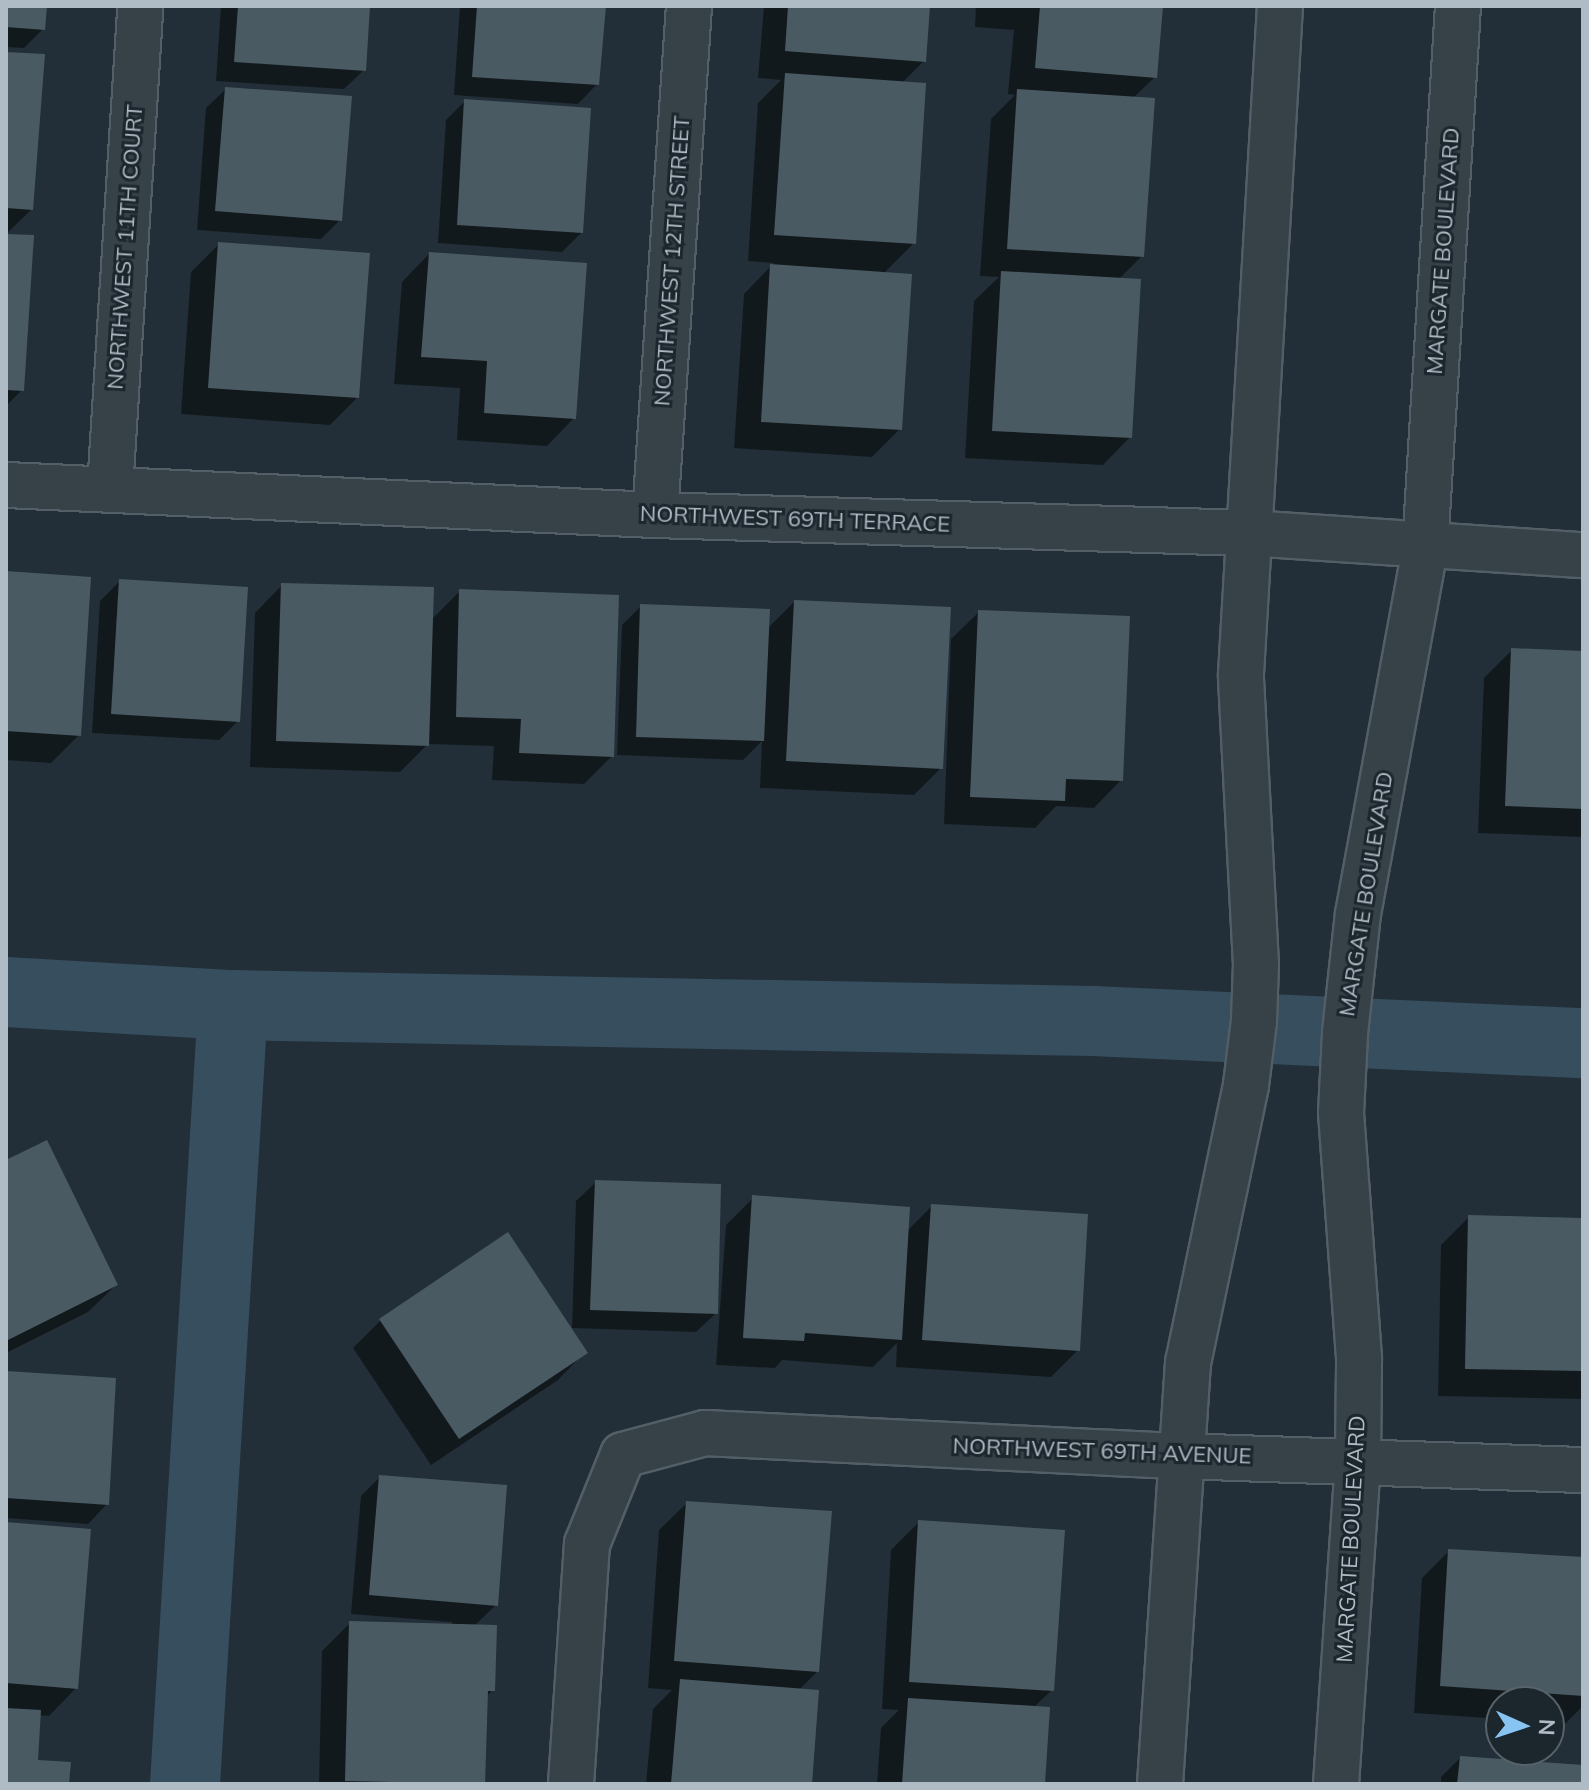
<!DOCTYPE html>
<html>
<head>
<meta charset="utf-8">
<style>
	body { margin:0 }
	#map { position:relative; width:1589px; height:1790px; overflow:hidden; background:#222f38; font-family:Mulish,sans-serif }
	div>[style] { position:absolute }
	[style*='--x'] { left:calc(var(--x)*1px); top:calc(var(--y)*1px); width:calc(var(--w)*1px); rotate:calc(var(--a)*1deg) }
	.shadow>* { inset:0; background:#0007 }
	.canal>* { height:70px; margin:-35px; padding:0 35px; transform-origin:35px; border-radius:35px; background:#364e5e }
	.building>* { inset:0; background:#4a5a63 }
	.roads { filter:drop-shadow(2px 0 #535f66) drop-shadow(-2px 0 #535f66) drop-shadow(0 2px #535f66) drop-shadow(0 -2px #535f66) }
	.minor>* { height:44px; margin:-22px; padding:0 22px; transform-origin:22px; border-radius:22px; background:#364148 }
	span { translate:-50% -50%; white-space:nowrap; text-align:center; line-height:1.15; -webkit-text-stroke:6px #1b262d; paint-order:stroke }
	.street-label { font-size:22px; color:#b0bcc5 }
	.frame { position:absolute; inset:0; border:8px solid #b0bcc5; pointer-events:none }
	.north { position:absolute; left:1485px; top:1686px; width:80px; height:80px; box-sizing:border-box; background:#1b262d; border:2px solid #57626a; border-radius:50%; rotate:93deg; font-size:22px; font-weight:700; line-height:32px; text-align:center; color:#b0bcc5 }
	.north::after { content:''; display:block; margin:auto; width:28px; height:36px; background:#88c4f2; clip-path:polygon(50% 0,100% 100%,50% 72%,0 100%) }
</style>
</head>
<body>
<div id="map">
	<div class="shadow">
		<i style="clip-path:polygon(6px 6px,45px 6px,43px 29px,24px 48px,6px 47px)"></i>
		<i style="clip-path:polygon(221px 6px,368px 6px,364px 70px,344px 89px,216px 81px)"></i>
		<i style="clip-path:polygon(460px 6px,604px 6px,597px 84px,578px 104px,454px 95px)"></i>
		<i style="clip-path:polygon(764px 6px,928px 6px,924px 61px,902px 83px,914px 243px,883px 274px,900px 429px,872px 457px,734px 448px,744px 294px,774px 263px,748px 261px,758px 103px,781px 80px,758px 78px)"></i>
		<i style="clip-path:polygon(976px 6px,1161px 6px,1155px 77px,1133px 98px,1142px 256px,1119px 279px,1130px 437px,1103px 465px,965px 458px,974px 301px,999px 277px,980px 276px,991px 119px,1015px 95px,1008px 94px,1014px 30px,975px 27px)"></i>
		<i style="clip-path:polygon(6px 54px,32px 209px,6px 234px)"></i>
		<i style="clip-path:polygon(226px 89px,340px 220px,321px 239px,197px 230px,206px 108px)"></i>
		<i style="clip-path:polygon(465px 101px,581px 233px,562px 252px,438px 243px,446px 120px)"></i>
		<i style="clip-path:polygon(6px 236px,22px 390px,6px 406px)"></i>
		<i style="clip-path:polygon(219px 244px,357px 398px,330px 425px,181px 414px,191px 272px)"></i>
		<i style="clip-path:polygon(429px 254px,574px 418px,547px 446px,457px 440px,460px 388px,394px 384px,402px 282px)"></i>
		<i style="clip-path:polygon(6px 573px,79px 735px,51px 763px,6px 760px)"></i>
		<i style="clip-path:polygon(119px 582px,238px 721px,219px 740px,92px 733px,100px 601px)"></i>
		<i style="clip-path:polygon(282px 585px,431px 620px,460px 591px,612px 756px,584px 784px,492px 780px,494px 746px,428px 744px,400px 772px,250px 767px,255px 613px)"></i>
		<i style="clip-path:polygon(794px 602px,941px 768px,914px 795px,760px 788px,762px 741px,743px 760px,617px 755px,622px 625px,641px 606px,767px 629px)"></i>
		<i style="clip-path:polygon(979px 612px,1121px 780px,1094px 808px,1056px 806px,1035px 828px,944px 824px,951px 639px)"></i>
		<i style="clip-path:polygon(1512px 650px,1583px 653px,1583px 837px,1478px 833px,1484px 678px)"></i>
		<i style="clip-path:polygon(6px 1162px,116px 1285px,88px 1312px,6px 1353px)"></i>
		<i style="clip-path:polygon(596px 1182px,716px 1313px,696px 1332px,572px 1328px,576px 1201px)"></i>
		<i style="clip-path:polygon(753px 1198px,907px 1231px,932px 1206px,1078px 1350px,1051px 1377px,896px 1367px,897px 1343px,873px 1367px,782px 1360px,775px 1368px,716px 1365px,726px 1225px)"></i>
		<i style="clip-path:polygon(1469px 1217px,1583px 1220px,1583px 1399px,1438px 1396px,1441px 1245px)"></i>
		<i style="clip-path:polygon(381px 1320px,585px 1352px,558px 1380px,431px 1465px,353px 1348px)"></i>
		<i style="clip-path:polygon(6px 1373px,107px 1504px,88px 1524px,6px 1518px)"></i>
		<i style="clip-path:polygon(380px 1477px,496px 1605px,474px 1626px,493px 1690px,485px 1698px,482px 1784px,319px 1784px,322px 1651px,350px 1623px,452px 1626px,452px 1622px,351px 1614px,361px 1496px)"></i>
		<i style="clip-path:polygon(687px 1503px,817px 1672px,798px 1691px,810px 1784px,646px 1784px,653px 1709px,672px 1690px,648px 1688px,659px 1530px)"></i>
		<i style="clip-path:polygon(919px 1522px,1052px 1690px,1033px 1708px,1043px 1784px,877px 1784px,881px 1728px,899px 1710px,882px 1709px,891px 1550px)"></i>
		<i style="clip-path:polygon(6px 1524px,76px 1688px,49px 1716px,38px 1715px,36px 1762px,67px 1784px,6px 1784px)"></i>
		<i style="clip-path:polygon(1449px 1551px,1583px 1559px,1583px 1706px,1566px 1723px,1549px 1722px,1549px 1702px,1501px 1702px,1501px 1719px,1414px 1713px,1422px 1578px)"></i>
		<i style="clip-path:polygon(1460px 1758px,1583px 1767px,1583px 1784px,1441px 1784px,1441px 1777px)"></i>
	</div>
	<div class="canal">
		<i style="--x:6;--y:992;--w:227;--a:3.3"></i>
		<i style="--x:233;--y:1005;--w:860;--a:1.07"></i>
		<i style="--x:1093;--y:1021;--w:490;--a:2.6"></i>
		<i style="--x:185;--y:1784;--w:780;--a:-86.47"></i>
	</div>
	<div class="building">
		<i style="clip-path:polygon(6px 6px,47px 6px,45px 30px,6px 27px)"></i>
		<i style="clip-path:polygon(238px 6px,370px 6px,366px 71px,234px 62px)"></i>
		<i style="clip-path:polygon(477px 6px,606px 6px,599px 85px,472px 77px)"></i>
		<i style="clip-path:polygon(788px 6px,930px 6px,926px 62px,785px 51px)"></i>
		<i style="clip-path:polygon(1040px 6px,1163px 6px,1157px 78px,1035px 68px)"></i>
		<i style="clip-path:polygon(6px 52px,45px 54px,33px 210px,6px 208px)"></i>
		<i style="clip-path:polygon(785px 73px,926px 83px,916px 244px,774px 235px)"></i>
		<i style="clip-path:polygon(225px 87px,352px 96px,342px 221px,215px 211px)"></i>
		<i style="clip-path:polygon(1017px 89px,1155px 98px,1144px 257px,1007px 249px)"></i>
		<i style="clip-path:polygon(464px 99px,591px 108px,583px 233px,457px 225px)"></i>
		<i style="clip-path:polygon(6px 234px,34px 235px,24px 391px,6px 390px)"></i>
		<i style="clip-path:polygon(218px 242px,370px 253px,359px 398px,208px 388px)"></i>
		<i style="clip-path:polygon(429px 252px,587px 263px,576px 419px,484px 413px,487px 361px,421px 357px)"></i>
		<i style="clip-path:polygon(770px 264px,912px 274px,902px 430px,761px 422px)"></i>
		<i style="clip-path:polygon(1001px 271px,1141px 279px,1132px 438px,992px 431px)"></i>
		<i style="clip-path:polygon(6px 571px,91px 577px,81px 736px,6px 731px)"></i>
		<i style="clip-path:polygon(119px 579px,248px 587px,240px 722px,111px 714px)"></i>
		<i style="clip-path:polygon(281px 583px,434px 587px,429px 746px,276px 741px)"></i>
		<i style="clip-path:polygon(459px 589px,619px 595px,614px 757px,519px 753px,521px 719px,456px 717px)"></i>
		<i style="clip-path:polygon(794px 600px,951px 607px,943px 769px,786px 761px)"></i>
		<i style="clip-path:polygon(640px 604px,770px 609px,764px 741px,636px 737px)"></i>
		<i style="clip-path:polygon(978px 610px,1130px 616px,1123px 781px,1066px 779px,1065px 801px,970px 797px)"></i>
		<i style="clip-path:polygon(1511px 648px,1583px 651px,1583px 809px,1505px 806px)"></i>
		<i style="clip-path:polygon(47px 1140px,118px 1285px,6px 1341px,6px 1160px)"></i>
		<i style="clip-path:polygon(595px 1180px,721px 1184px,718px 1314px,590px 1310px)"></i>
		<i style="clip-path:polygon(752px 1195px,910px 1207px,902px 1340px,805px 1333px,804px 1341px,743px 1338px)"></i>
		<i style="clip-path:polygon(931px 1204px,1088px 1214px,1080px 1351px,922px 1340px)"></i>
		<i style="clip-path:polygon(1468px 1215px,1583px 1218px,1583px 1371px,1465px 1369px)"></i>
		<i style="clip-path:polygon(508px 1232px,588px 1353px,459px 1439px,379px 1319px)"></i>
		<i style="clip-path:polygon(6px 1371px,116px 1378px,109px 1505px,6px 1498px)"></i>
		<i style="clip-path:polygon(379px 1475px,507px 1485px,498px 1606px,369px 1595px)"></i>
		<i style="clip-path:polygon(686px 1501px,832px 1511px,819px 1672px,674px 1661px)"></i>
		<i style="clip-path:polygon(918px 1520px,1065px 1530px,1054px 1691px,909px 1682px)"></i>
		<i style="clip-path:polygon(6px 1522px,91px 1529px,78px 1689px,6px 1683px)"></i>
		<i style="clip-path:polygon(1448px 1549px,1583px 1557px,1583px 1696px,1440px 1686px)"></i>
		<i style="clip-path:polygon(349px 1621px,497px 1625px,495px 1691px,488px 1691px,485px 1784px,345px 1781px)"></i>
		<i style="clip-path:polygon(680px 1679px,819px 1690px,812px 1784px,671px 1784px)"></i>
		<i style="clip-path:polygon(908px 1698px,1050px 1707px,1045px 1784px,902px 1784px)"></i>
		<i style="clip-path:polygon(6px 1708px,41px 1710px,38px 1760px,71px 1762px,69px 1784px,6px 1784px)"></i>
		<i style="clip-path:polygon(1460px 1756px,1583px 1765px,1583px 1784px,1457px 1784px)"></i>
	</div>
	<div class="roads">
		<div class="minor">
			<i style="--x:6;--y:485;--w:650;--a:2.65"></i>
			<i style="--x:655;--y:515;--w:593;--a:1.74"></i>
			<i style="--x:1248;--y:533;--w:336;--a:3.8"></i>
			<i style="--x:110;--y:489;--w:484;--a:-86.4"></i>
			<i style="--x:655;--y:515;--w:510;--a:-86.18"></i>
			<i style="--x:571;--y:1784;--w:241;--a:-86.2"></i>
			<i style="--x:587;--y:1544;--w:96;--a:-68"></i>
			<i style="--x:623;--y:1455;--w:85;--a:-15"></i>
			<i style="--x:705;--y:1433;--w:476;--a:2.8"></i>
			<i style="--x:1180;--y:1456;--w:403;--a:2"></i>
			<i style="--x:1160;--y:1784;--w:422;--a:-86.2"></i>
			<i style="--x:1188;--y:1363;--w:284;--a:-78.2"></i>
			<i style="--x:1246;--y:1085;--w:64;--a:-82.9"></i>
			<i style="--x:1254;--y:1021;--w:56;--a:-88"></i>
			<i style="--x:1256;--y:965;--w:291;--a:-93"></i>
			<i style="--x:1241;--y:674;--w:669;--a:-86.66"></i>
			<i style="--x:1336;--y:1784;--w:324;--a:-86.1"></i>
			<i style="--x:1358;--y:1461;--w:103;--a:-89.4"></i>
			<i style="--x:1359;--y:1358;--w:246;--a:-94.2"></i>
			<i style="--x:1341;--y:1113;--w:80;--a:-87.1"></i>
			<i style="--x:1345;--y:1033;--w:120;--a:-83.8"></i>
			<i style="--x:1358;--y:914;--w:372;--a:-79.6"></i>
			<i style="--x:1425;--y:548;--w:543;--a:-86.52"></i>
		</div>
	</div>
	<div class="street-label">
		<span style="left:125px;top:247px;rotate:-86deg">NORTHWEST 11TH COURT</span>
		<span style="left:1443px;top:251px;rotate:-86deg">MARGATE BOULEVARD</span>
		<span style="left:672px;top:261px;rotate:-86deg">NORTHWEST 12TH STREET</span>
		<span style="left:795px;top:519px;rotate:2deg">NORTHWEST 69TH TERRACE</span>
		<span style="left:1366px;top:894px;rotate:-81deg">MARGATE BOULEVARD</span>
		<span style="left:1102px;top:1451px;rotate:2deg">NORTHWEST 69TH AVENUE</span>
		<span style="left:1351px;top:1539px;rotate:-87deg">MARGATE BOULEVARD</span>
	</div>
	<div class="frame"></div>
	<div class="north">N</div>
</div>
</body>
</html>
